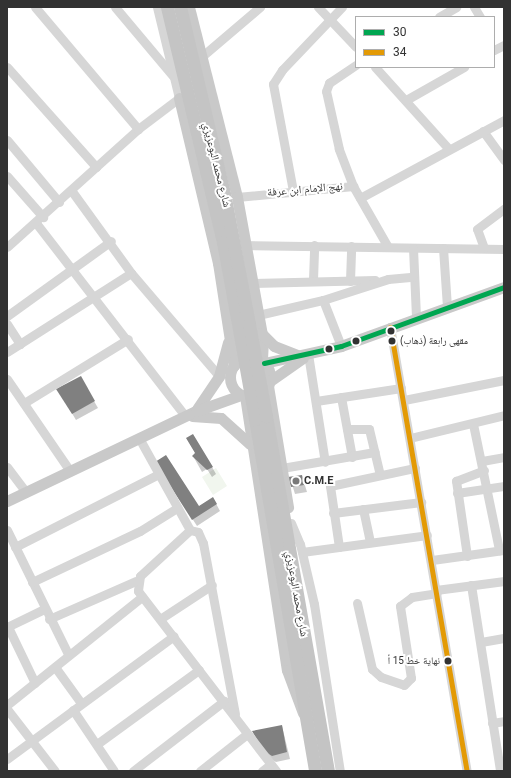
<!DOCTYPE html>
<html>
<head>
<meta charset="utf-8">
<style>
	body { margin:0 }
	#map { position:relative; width:511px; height:778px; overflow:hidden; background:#fff; font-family:Roboto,"Noto Naskh Arabic",sans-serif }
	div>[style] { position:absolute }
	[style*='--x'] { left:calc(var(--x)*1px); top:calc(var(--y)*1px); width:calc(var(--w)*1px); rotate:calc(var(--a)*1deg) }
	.green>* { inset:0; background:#f1f6ee }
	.shadow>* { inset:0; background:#0003 }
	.building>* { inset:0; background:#808080 }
	.minor>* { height:9px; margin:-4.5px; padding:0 4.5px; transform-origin:4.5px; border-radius:4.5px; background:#d6d6d6 }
	.major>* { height:11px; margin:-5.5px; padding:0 5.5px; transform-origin:5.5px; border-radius:5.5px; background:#c9c9c9 }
	.major>.ring { margin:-5.5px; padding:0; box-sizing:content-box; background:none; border:11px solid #c9c9c9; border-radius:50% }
	.highway>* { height:13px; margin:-6.5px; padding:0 6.5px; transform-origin:6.5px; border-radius:6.5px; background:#c4c4c4 }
	.highway-bridge>* { height:13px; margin:-6.5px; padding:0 6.5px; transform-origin:6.5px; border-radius:6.5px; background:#c4c4c4 }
	.bus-1>* { height:5px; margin:-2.5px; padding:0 2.5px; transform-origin:2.5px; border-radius:2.5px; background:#00a651 }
	.bus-2>* { height:5px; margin:-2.5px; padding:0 2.5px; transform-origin:2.5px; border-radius:2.5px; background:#e39a05 }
	.dots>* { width:11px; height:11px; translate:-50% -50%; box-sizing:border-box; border:2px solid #fff; border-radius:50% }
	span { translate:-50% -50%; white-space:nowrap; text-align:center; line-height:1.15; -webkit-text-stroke:4px #fff; paint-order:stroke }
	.bus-label { font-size:10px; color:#323232 }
	.left { translate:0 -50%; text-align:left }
	.right { translate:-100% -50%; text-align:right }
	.street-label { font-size:11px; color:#323232 }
	.poi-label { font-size:11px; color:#323232; font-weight:700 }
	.frame { position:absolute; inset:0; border:8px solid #323232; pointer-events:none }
	.legend { position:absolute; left:355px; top:16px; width:140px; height:52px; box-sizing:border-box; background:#fff; border:1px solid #adadad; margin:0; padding:5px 7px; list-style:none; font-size:12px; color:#323232 }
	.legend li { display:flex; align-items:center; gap:8px; height:20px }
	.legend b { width:20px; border:1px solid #adadad }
</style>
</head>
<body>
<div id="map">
	<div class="green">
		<i style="clip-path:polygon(216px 468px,227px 486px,213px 495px,202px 477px)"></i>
	</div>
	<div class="shadow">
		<i style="clip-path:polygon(80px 377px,98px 408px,76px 420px,58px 390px)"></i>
		<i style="clip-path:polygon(193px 456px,212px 467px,216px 474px,212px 477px,207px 469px,202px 472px)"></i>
		<i style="clip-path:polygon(160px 469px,198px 507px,213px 498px,220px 511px,197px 526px)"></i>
		<i style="clip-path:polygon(302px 476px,307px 492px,295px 494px,290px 478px)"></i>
		<i style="clip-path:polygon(282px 726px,290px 759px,276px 762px,269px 758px,253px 732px)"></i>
	</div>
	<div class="building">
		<i style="clip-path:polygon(81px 376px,95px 401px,72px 414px,56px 389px)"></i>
		<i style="clip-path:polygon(193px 434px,213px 467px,207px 470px,192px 456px,195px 453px,186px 438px)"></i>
		<i style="clip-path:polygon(166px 455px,199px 506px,213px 497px,217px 504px,192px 520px,155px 462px)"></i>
		<i style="clip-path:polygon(302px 475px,304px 485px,291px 487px,288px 477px)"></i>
		<i style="clip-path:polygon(282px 725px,287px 752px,272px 756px,264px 751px,252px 731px)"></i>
	</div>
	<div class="minor">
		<i style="--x:35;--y:7;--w:160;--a:49.8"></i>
		<i style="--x:115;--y:7;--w:90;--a:50"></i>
		<i style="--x:318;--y:7;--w:55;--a:46.5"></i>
		<i style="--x:474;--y:7;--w:12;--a:59"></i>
		<i style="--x:439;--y:17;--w:20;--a:-30"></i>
		<i style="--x:494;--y:50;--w:11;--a:-27"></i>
		<i style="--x:200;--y:58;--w:79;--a:-40.4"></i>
		<i style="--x:7;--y:67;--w:134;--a:48.3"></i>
		<i style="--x:375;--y:67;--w:109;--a:48"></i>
		<i style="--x:406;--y:100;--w:67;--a:-29.6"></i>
		<i style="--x:483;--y:131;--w:36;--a:54"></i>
		<i style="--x:7;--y:140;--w:81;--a:50"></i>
		<i style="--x:7;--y:176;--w:55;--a:48.7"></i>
		<i style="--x:353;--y:186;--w:70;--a:60.2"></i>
		<i style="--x:71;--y:190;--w:102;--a:54.1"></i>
		<i style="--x:131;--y:273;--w:135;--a:49.5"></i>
		<i style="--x:293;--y:191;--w:109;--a:-100.6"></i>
		<i style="--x:273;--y:84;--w:17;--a:-57"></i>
		<i style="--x:282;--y:70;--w:87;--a:-46.4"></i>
		<i style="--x:237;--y:197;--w:117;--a:-5.4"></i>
		<i style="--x:353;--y:186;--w:40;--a:-111"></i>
		<i style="--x:339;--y:149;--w:59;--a:-102.6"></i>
		<i style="--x:326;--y:91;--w:9;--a:-69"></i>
		<i style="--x:329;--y:83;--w:32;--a:-34"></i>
		<i style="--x:360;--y:198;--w:164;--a:-28.4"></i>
		<i style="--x:36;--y:223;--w:244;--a:52.3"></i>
		<i style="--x:244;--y:245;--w:260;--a:0.9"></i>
		<i style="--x:7;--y:247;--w:176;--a:-42"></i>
		<i style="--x:138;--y:129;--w:51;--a:-37.1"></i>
		<i style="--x:179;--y:98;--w:94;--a:-103.6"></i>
		<i style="--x:413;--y:248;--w:70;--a:87.5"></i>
		<i style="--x:443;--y:248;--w:59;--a:86.1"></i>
		<i style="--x:484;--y:248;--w:20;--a:-110"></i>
		<i style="--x:477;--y:229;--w:34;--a:-37"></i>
		<i style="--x:313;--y:280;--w:35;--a:-88"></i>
		<i style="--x:350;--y:281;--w:35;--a:-88"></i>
		<i style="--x:252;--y:283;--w:123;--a:-1.4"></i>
		<i style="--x:323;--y:300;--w:49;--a:68.6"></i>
		<i style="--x:258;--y:315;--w:67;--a:-13"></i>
		<i style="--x:323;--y:300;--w:68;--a:-17.9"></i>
		<i style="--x:388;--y:279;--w:25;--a:-5"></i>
		<i style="--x:7;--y:316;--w:128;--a:-35.8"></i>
		<i style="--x:7;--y:324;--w:24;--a:57"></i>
		<i style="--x:390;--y:327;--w:451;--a:80.2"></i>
		<i style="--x:7;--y:352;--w:147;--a:-32.5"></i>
		<i style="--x:308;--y:354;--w:109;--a:81.1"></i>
		<i style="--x:7;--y:379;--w:112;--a:55.6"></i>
		<i style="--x:341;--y:397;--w:61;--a:79.6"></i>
		<i style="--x:404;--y:400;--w:102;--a:-11.3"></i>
		<i style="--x:316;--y:401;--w:86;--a:-8.7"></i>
		<i style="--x:24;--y:403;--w:122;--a:-31.6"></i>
		<i style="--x:473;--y:424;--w:129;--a:78.3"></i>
		<i style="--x:347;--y:429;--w:22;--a:0"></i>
		<i style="--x:369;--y:429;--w:47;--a:76.6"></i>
		<i style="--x:139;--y:438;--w:105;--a:61"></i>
		<i style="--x:190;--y:530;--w:68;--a:137.4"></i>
		<i style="--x:140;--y:576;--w:15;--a:98"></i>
		<i style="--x:138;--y:591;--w:227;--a:52.5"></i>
		<i style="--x:410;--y:438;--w:97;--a:-13.7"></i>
		<i style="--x:482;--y:461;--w:22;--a:-10"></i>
		<i style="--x:7;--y:467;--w:31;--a:53"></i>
		<i style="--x:282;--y:468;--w:94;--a:-9.8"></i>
		<i style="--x:457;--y:493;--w:48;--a:-8.5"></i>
		<i style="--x:363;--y:509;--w:34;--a:78"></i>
		<i style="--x:333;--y:513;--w:89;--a:-7.1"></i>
		<i style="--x:291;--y:523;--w:23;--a:67"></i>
		<i style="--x:300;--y:544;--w:62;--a:76.9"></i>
		<i style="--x:314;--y:604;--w:169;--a:81.2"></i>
		<i style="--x:7;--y:530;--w:138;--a:63.8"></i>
		<i style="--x:190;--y:530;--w:8;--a:14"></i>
		<i style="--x:198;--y:532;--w:12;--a:66"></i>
		<i style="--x:203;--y:543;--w:174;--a:79.4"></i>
		<i style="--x:15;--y:547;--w:159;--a:-26.9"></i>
		<i style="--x:339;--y:547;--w:62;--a:-98.4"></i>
		<i style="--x:330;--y:486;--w:87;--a:-12"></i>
		<i style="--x:302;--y:552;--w:126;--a:-7.7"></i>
		<i style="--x:467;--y:556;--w:76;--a:-98.3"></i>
		<i style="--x:456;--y:481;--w:30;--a:-21"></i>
		<i style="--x:432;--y:560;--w:72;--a:-8"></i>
		<i style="--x:32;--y:582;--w:119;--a:-25.3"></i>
		<i style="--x:140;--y:531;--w:44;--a:-31.9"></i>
		<i style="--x:471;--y:585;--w:188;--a:81.1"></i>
		<i style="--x:436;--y:590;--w:69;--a:-7.5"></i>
		<i style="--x:357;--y:603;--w:68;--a:77.2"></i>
		<i style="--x:372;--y:669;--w:12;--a:42"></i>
		<i style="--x:381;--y:677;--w:24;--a:19"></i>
		<i style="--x:404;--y:685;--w:10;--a:-45"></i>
		<i style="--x:411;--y:678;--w:73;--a:-98.7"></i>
		<i style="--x:400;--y:606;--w:15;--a:-37"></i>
		<i style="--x:412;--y:597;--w:25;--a:-9"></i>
		<i style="--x:49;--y:619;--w:95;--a:-23.6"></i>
		<i style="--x:160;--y:619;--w:62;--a:-33.2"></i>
		<i style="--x:7;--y:627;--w:41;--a:-25.9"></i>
		<i style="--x:8;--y:627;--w:62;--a:64.3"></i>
		<i style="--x:481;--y:642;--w:23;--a:-10"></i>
		<i style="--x:55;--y:667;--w:44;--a:54.2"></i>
		<i style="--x:7;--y:705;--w:173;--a:-38.7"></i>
		<i style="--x:7;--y:709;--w:78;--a:52.3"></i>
		<i style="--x:73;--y:710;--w:73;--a:56.1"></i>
		<i style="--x:492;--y:723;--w:12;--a:-9"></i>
		<i style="--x:97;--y:744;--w:126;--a:-36"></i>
		<i style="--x:7;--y:759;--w:207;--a:-36.4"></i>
		<i style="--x:133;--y:771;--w:115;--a:-37.6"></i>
		<i style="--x:200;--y:771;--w:60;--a:-38.2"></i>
		<i style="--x:262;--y:771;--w:11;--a:-38"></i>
	</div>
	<div class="major">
		<i style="--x:189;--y:7;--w:196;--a:75.8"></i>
		<i style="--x:237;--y:197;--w:145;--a:79.7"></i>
		<i style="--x:263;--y:340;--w:21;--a:93"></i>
		<i style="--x:179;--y:98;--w:170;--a:76.7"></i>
		<i style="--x:218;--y:263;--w:104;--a:81.2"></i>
		<i style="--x:261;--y:333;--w:18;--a:45"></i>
		<i style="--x:274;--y:346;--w:26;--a:21"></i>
		<i class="ring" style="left:230px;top:357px;width:29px;height:29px"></i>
		<i style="--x:264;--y:363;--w:79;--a:-12.4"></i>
		<i style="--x:341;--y:346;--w:173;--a:-19.9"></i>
		<i style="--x:270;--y:381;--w:40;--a:-34.9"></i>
		<i style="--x:268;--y:386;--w:123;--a:80.6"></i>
		<i style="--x:245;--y:396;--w:277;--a:81.3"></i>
		<i style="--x:287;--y:670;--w:46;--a:69.6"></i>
		<i style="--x:197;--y:409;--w:40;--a:-56"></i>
		<i style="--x:219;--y:376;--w:35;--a:-75"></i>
		<i style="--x:192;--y:416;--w:29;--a:4"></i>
		<i style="--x:221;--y:418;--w:39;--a:42"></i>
		<i style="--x:7;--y:501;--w:209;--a:-25.5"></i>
		<i style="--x:196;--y:411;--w:48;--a:-19.6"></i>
	</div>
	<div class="highway">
		<i style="--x:167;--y:7;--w:242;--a:76.6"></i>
		<i style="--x:223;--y:242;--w:77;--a:79.6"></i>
		<i style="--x:180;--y:7;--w:196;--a:76.7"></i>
		<i style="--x:225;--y:198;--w:128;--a:79.2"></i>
		<i style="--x:266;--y:416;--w:360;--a:80.1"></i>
		<i style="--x:255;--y:419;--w:357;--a:80.3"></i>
	</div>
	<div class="highway-bridge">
		<i style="--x:237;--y:318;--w:103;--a:79.9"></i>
		<i style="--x:249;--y:324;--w:94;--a:79.5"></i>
	</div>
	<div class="bus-1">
		<i style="--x:264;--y:363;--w:79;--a:-12.4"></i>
		<i style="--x:341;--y:346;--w:173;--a:-19.9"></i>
	</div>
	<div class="bus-2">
		<i style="--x:390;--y:327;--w:451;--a:80.2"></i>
	</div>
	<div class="dots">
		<i style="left:391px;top:331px;background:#323232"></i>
		<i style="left:356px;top:341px;background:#323232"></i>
		<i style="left:392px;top:341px;background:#323232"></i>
		<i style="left:329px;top:349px;background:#323232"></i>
		<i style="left:296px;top:481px;background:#7a7a7a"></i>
		<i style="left:448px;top:661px;background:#323232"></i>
	</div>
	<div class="bus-label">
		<span class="left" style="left:400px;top:341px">مقهى رابعة (ذهاب)</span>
		<span class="right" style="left:440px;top:661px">نهاية خط 15 أ</span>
	</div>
	<div class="street-label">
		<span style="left:216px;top:165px;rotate:76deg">شارع محمد البوعزيزي</span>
		<span style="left:305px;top:190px;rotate:-5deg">نهج الإمام ابن عرفة</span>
		<span style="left:296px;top:594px;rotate:80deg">شارع محمد البوعزيزي</span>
	</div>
	<div class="poi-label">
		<span class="left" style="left:304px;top:481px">C.M.E</span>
	</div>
	<div class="frame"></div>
	<ul class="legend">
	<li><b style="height:5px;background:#00a651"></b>30</li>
	<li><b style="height:5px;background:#e39a05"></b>34</li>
	</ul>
</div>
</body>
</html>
